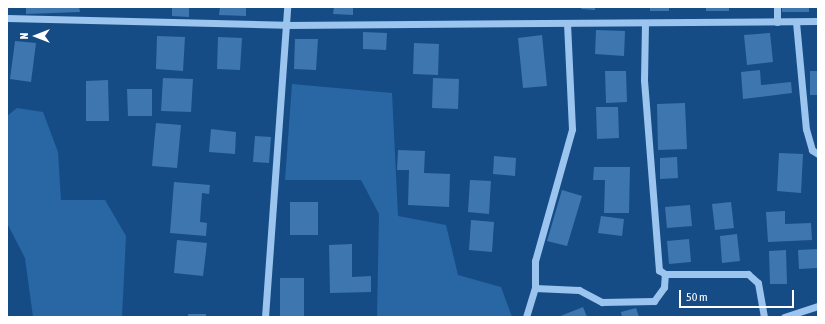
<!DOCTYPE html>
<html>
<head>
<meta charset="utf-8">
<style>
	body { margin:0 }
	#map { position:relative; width:825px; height:324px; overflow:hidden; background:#164c86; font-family:"Asap Condensed",sans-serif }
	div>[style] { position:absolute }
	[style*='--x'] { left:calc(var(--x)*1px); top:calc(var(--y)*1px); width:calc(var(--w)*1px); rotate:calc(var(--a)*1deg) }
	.green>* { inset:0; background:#2866a4 }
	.building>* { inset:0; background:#3e76b0 }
	.minor>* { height:7px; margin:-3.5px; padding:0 3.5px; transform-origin:3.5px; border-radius:3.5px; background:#9bc4ee }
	span { translate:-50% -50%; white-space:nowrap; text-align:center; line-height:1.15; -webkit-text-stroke:4px #164c86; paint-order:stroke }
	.frame { position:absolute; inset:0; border:8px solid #fff; pointer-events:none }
	.north { position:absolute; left:16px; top:16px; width:40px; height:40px; -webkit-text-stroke:3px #164c86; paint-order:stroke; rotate:270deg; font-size:11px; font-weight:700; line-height:16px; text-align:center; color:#fff }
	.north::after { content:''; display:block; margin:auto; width:14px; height:18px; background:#fff; clip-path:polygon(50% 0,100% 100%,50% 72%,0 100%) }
	.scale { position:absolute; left:679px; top:290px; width:115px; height:18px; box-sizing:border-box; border:2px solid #fff; border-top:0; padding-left:5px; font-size:12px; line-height:14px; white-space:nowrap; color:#fff; -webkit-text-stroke:3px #164c86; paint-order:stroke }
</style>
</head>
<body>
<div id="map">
	<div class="green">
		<i style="clip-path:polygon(292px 84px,392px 93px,398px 216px,446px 225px,458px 275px,501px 287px,512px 317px,377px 317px,379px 214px,361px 180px,285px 180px)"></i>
		<i style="clip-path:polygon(17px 108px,43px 112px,58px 152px,61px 200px,105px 200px,126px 236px,122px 317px,33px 317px,25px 258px,7px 223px,7px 116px)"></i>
	</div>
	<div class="building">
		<i style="clip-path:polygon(26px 7px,79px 7px,80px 12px,26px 14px)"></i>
		<i style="clip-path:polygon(172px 7px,189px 7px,189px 17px,172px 16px)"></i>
		<i style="clip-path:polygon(220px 7px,246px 7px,246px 16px,219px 15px)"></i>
		<i style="clip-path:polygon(334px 7px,353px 7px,353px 15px,333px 14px)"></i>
		<i style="clip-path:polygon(582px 7px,595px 7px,595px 10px,581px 9px)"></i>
		<i style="clip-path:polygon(650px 7px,669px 7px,669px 11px,650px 11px)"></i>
		<i style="clip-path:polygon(706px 7px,729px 7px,729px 11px,706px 11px)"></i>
		<i style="clip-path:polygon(782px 7px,809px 7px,809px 12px,782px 12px)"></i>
		<i style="clip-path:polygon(596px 30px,625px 31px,624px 56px,595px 54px)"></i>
		<i style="clip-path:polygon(363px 32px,387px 33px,386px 50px,363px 49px)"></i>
		<i style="clip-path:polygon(770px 33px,773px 62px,747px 65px,744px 35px)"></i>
		<i style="clip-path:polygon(542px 35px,547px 86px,523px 88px,518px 38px)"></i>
		<i style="clip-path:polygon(157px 36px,185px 37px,183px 71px,156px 69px)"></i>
		<i style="clip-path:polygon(218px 37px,242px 38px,240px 70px,217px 69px)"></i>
		<i style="clip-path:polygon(295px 39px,318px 39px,316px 70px,294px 69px)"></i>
		<i style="clip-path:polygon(15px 41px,36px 43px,31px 82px,10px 79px)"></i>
		<i style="clip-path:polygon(414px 43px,439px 44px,438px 75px,413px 74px)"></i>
		<i style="clip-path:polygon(760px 70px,761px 85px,791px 82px,792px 93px,743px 99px,741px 72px)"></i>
		<i style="clip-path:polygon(605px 71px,626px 71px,627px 102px,606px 103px)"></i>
		<i style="clip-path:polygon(810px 71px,818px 71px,818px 95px,810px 95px)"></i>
		<i style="clip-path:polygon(163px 78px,193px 79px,191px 112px,161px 111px)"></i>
		<i style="clip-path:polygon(433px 78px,459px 79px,458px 109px,432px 108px)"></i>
		<i style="clip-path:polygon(108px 80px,109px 121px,86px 121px,86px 81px)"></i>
		<i style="clip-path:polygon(127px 89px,152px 89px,152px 116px,128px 116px)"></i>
		<i style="clip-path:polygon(685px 103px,687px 149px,658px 150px,657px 104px)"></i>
		<i style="clip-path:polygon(596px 107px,618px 107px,619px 138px,597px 139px)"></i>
		<i style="clip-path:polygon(156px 123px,181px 125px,177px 168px,152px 166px)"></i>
		<i style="clip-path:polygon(211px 129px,236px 132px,235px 154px,209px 152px)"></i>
		<i style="clip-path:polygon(255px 136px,271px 137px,269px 163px,253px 162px)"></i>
		<i style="clip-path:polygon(398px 150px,425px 151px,424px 173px,450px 174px,449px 207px,408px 205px,409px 170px,397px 170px)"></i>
		<i style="clip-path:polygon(779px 153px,803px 154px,801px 193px,777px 191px)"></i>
		<i style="clip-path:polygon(494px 156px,516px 158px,515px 176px,493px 174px)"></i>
		<i style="clip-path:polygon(677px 157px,678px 178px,660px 179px,660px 158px)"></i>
		<i style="clip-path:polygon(594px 167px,630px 167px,629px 213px,604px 213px,605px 180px,593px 180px)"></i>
		<i style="clip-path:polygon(470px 180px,491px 181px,489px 214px,468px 212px)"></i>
		<i style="clip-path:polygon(174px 182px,210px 185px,209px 194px,202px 193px,200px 222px,207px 223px,206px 236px,170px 233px)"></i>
		<i style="clip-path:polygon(562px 190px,582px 196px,567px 246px,547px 241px)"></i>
		<i style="clip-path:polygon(290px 202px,318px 202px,318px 235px,290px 235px)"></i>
		<i style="clip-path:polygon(731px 202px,734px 228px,715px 230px,712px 204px)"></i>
		<i style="clip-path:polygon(690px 205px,692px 226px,667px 228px,665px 207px)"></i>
		<i style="clip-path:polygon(785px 211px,785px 224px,811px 223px,812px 240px,768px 242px,766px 212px)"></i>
		<i style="clip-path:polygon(601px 216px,624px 219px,622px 236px,598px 233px)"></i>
		<i style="clip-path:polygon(471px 220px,494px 222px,492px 252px,469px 250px)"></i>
		<i style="clip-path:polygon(737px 234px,740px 261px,722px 263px,720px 236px)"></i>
		<i style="clip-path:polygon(689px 239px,691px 262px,669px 264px,667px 241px)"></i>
		<i style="clip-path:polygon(177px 240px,207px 243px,203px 276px,174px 273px)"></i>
		<i style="clip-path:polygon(352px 244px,352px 277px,371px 276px,371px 292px,330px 293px,329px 245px)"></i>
		<i style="clip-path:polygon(818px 249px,818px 268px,799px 269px,798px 250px)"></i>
		<i style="clip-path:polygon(786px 250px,787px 284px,770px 284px,769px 251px)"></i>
		<i style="clip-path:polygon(280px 278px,304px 278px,304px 316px,280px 316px)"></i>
		<i style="clip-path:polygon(583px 307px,587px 317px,558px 317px)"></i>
		<i style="clip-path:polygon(636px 308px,639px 317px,622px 317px,621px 312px)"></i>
		<i style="clip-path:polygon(188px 314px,206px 314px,206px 317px,188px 317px)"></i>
	</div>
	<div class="minor">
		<i style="--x:777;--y:7;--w:15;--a:90"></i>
		<i style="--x:7;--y:18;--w:278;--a:1.4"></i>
		<i style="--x:285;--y:25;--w:533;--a:-0.43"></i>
		<i style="--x:796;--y:22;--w:107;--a:84.7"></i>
		<i style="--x:806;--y:129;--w:22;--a:74"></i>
		<i style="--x:812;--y:150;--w:7;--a:34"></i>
		<i style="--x:645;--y:23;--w:57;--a:91"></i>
		<i style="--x:644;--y:80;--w:191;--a:85.5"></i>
		<i style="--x:659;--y:270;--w:7;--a:34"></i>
		<i style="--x:665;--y:274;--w:83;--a:0"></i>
		<i style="--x:748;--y:274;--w:13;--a:42"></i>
		<i style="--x:758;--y:283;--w:35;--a:80"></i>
		<i style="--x:535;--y:288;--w:44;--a:2.6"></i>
		<i style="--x:579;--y:290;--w:26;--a:28"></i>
		<i style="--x:602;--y:302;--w:52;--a:-1.1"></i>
		<i style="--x:654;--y:301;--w:17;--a:-54"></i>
		<i style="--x:664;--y:287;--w:13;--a:-86"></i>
		<i style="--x:265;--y:317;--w:311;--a:-85.9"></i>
		<i style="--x:526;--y:317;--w:30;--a:-73"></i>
		<i style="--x:535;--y:288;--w:27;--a:-90"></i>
		<i style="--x:535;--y:261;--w:137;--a:-74.3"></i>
		<i style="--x:572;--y:129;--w:106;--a:-92.7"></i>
		<i style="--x:784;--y:317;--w:36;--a:-18"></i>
	</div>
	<div class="frame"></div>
	<div class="north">N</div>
	<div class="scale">50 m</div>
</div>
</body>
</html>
